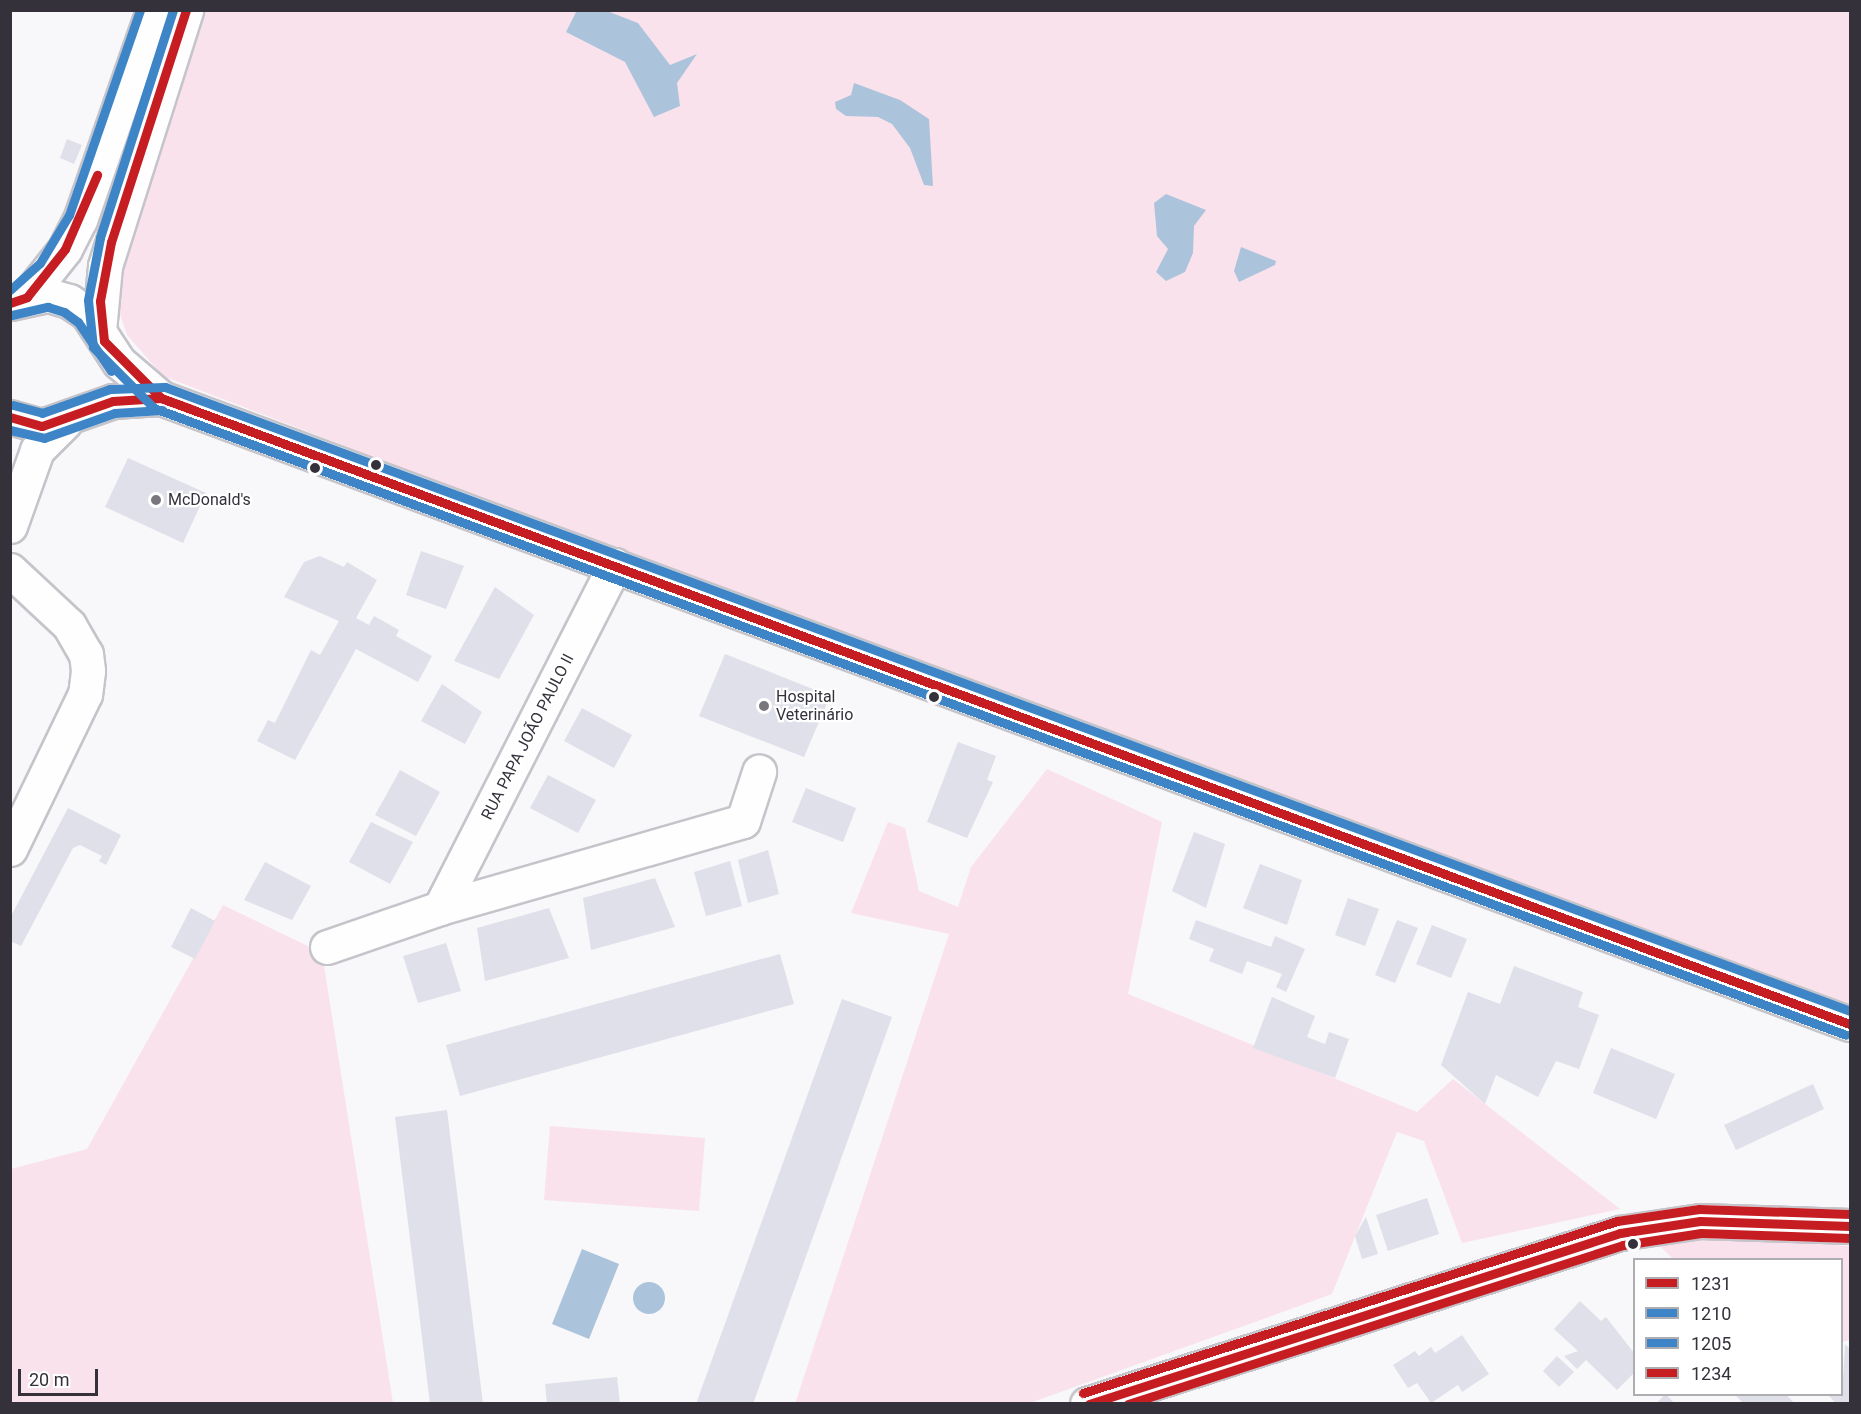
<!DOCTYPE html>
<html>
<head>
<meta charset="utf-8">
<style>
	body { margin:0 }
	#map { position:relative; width:1861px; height:1414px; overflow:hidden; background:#f8f7fa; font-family:Roboto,sans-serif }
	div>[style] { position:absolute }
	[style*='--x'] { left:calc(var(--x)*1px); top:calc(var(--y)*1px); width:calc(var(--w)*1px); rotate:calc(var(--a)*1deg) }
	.green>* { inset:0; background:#fae2ec }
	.water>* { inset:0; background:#acc4db }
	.round { border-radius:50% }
	.building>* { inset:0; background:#dfe0e9 }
	.roads { filter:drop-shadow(2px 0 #c5c4ca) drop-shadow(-2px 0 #c5c4ca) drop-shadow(0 2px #c5c4ca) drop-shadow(0 -2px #c5c4ca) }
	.minor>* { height:33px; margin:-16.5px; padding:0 16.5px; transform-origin:16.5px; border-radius:16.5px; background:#fefefe }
	.major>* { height:33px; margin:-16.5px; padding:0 16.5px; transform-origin:16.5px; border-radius:16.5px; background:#fefefe }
	.bus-1>* { height:9px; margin:-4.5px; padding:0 4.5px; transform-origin:4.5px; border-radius:4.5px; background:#c61d23 }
	.bus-2>* { height:9px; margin:-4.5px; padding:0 4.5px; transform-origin:4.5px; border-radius:4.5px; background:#3d85c6 }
	.bus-3>* { height:9px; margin:-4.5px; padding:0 4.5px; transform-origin:4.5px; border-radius:4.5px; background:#3d85c6 }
	.bus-4>* { height:9px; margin:-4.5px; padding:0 4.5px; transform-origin:4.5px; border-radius:4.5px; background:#c61d23 }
	.bus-5>* { height:9px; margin:-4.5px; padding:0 4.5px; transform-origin:4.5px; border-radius:4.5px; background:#c61d23 }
	.dots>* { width:16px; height:16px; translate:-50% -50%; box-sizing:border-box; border:3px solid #fff; border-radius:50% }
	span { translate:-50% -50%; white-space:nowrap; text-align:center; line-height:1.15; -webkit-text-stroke:4.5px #fff; paint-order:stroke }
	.poi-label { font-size:16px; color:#34313b }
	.left { translate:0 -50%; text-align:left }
	.street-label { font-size:16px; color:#34313b }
	.frame { position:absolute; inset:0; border:12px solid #34313b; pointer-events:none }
	.legend { position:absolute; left:1633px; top:1258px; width:210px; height:138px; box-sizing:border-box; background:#fff; border:2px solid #aeadb1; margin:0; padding:8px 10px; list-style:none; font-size:18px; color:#34313b }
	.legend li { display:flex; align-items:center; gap:12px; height:30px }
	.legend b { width:30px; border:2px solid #aeadb1 }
	.scale { position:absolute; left:18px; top:1369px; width:80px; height:27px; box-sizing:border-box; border:3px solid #34313b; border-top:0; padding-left:8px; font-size:18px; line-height:21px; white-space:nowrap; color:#34313b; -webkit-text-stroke:4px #fff; paint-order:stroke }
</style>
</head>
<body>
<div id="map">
	<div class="green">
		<i style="clip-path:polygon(197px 11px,1850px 11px,1850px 1025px,163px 376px,127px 335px,119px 311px,121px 274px)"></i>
		<i style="clip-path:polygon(1047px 769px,1162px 822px,1128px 994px,1417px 1112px,1453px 1079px,1620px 1209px,1462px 1243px,1424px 1141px,1397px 1132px,1332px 1294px,1030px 1403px,795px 1404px,949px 934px,851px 913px,888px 822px,905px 828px,919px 891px,958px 907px,971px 867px)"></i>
		<i style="clip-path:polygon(223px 905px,322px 953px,393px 1403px,11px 1404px,11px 1169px,87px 1149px)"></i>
		<i style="clip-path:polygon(550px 1126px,705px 1138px,699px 1211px,544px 1200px)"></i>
		<i style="clip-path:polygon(1700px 1237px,1850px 1246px,1850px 1340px,1842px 1342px,1842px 1260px,1673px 1259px,1658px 1244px)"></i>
	</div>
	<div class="water">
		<i style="clip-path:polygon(577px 10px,607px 11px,638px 23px,670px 65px,697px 54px,677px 83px,680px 106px,654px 117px,625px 62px,566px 32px)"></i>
		<i style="clip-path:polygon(854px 83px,900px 100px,929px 119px,933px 186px,924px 185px,910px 148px,892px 124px,878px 117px,846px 116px,836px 109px,835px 102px,851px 95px)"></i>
		<i style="clip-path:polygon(1166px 194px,1206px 210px,1194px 226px,1193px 253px,1185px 272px,1166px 281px,1156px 272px,1168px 249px,1157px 236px,1154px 203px)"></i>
		<i style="clip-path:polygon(1241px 247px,1276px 261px,1275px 265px,1239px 282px,1234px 271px)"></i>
		<i style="clip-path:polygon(582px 1249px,619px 1264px,589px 1339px,552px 1324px)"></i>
		<i class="round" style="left:633px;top:1282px;width:32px;height:32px"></i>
	</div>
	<div class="building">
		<i style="clip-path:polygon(67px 139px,82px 145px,74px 164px,60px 158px)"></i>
		<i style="clip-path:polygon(128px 458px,206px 493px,183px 543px,105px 507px)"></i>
		<i style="clip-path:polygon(421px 551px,464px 566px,446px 609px,406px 595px)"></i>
		<i style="clip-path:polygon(320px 556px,344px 567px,347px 562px,377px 580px,356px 618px,369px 625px,374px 616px,399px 630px,396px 636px,432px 656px,418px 682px,356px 649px,295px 760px,257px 741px,268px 720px,275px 723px,311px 650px,320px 655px,339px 621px,284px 597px,304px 562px)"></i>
		<i style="clip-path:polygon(495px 587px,534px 615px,499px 679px,454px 661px)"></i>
		<i style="clip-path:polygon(725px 654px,830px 696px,804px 757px,699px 716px)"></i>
		<i style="clip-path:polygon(442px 684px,482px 712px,465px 744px,421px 721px)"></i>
		<i style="clip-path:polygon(582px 708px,632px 735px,614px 768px,564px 741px)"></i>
		<i style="clip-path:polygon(958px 742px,996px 756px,987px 780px,993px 782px,967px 838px,927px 822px)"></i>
		<i style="clip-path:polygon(400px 770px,440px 792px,416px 836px,375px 815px)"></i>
		<i style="clip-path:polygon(548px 775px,596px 800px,578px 833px,530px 808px)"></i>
		<i style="clip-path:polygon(806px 788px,856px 808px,843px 842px,792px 822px)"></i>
		<i style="clip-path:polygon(68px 808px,121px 835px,106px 865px,99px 861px,102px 856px,80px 845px,73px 848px,21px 946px,10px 941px,10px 918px)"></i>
		<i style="clip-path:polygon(371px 822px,413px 842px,390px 884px,349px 862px)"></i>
		<i style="clip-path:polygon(1194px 832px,1225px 844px,1206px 908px,1172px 891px)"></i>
		<i style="clip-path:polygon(768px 850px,779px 894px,748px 903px,738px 860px)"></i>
		<i style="clip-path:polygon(730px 861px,742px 906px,706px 916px,694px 872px)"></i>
		<i style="clip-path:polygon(265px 862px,311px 886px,292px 920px,244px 900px)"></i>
		<i style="clip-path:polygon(1260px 864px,1302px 880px,1287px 925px,1243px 908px)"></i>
		<i style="clip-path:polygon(655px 878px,675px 927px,591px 950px,583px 898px)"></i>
		<i style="clip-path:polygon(1348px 898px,1379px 909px,1365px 946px,1335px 935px)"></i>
		<i style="clip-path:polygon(191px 908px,215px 921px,195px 959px,171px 947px)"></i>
		<i style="clip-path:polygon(549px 908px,569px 958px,485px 981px,477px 928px)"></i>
		<i style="clip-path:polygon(1196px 920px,1271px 947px,1275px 936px,1305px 949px,1286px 992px,1276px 987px,1282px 974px,1247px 961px,1242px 974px,1209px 961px,1214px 949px,1189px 939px)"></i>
		<i style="clip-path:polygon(1397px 920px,1418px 928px,1395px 983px,1375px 975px)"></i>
		<i style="clip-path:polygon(1432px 925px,1467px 939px,1451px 978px,1416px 964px)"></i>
		<i style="clip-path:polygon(446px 943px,461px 991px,418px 1003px,403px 956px)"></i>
		<i style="clip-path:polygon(780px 954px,794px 1004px,460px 1096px,446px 1045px)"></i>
		<i style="clip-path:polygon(1514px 966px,1583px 992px,1578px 1007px,1599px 1015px,1579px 1069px,1556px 1061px,1538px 1097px,1496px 1075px,1485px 1104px,1441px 1065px,1468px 992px,1500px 1004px)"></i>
		<i style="clip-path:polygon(1272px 997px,1315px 1016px,1307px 1037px,1325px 1044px,1329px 1032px,1349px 1039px,1335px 1078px,1253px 1048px)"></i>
		<i style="clip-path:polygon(842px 999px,892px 1017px,753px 1404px,696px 1404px)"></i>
		<i style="clip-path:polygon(1611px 1048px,1675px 1074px,1656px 1119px,1593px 1093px)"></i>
		<i style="clip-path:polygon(1813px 1084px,1824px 1109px,1736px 1150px,1724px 1125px)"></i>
		<i style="clip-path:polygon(447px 1110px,468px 1282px,483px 1404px,430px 1404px,416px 1288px,395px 1117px)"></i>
		<i style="clip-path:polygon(1427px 1198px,1439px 1234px,1388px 1251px,1376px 1215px)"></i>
		<i style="clip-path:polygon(1366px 1217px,1378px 1254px,1362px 1259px,1355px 1236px)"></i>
		<i style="clip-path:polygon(1580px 1301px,1601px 1321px,1606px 1317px,1634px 1353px,1634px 1373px,1617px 1390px,1586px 1360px,1577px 1369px,1564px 1356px,1578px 1351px,1554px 1329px)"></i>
		<i style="clip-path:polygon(1462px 1335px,1489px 1374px,1462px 1392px,1458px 1385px,1431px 1403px,1417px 1383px,1408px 1388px,1393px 1365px,1415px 1351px,1419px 1356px,1431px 1347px,1435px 1353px)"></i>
		<i style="clip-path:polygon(1845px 1344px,1850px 1349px,1850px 1404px,1837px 1404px,1827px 1394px,1842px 1394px)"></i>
		<i style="clip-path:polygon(1557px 1356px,1574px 1372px,1559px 1387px,1543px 1371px)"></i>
		<i style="clip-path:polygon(617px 1377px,620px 1404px,547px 1404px,545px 1384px)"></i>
		<i style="clip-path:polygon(1666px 1394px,1675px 1404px,1656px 1404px,1665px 1394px)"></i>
		<i style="clip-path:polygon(1734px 1394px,1786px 1394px,1795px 1404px,1744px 1404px)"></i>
	</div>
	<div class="roads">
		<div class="minor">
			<i style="--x:27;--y:297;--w:61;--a:-51.6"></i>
			<i style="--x:65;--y:249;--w:33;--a:-63"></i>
			<i style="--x:80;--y:220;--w:222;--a:-70.8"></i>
			<i style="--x:10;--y:303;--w:39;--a:-12"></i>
			<i style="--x:48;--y:295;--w:22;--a:16"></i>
			<i style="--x:69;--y:301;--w:22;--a:34"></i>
			<i style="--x:87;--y:313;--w:59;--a:56.9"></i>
			<i style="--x:119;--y:362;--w:55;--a:40.6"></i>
			<i style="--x:161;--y:398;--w:1801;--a:20.34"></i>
			<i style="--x:99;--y:331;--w:65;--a:-84.7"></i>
			<i style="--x:105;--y:266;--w:269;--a:-72.4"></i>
			<i style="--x:10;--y:417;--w:33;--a:16"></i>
			<i style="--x:42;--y:426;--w:75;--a:-19.4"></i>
			<i style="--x:113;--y:401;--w:48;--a:-3.6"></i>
			<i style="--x:10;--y:526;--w:81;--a:-70.4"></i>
			<i style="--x:37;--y:450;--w:40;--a:-45"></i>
			<i style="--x:10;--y:570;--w:81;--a:43"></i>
			<i style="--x:69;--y:625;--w:34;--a:60"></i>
			<i style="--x:86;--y:654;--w:17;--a:83"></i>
			<i style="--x:88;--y:671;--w:23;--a:97"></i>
			<i style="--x:85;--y:694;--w:172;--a:115.8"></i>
			<i style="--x:440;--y:908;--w:315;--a:-16"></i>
			<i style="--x:743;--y:821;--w:52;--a:-71.9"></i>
			<i style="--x:327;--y:947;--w:120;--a:-19"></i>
			<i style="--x:440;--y:908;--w:385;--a:-63"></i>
		</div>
		<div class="major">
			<i style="--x:1087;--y:1404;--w:560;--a:-17.79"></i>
			<i style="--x:1620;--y:1233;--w:81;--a:-8.5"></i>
			<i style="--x:1700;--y:1221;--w:150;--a:1.9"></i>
		</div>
	</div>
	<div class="bus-1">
		<i style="--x:186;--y:10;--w:244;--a:107.9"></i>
		<i style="--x:111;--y:242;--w:60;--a:100.6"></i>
		<i style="--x:100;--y:301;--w:40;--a:84.3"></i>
		<i style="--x:104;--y:341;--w:81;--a:45"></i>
		<i style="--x:161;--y:398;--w:1801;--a:20.34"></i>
		<i style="--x:10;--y:303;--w:18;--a:-19"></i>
		<i style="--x:27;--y:297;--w:61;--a:-51.6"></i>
		<i style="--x:65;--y:249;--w:81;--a:-66.6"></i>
		<i style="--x:10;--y:417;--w:33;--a:16"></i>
		<i style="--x:42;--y:426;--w:75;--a:-19.4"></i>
		<i style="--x:113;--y:401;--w:48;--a:-3.6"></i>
		<i style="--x:161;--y:398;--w:35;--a:20"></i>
		<i style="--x:1089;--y:1404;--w:558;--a:-17.85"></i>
		<i style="--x:1620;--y:1233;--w:81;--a:-8.5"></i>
		<i style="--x:1700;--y:1221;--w:150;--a:1.9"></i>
	</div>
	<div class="bus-2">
		<i style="--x:173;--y:10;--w:239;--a:107.8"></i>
		<i style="--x:100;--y:238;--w:63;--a:101"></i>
		<i style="--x:88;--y:300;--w:47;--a:83.9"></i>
		<i style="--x:93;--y:347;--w:86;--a:45"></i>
		<i style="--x:154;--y:408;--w:1804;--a:20.33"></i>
		<i style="--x:12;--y:315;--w:37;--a:-13"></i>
		<i style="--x:48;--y:307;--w:17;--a:17"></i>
		<i style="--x:64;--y:312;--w:17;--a:36"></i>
		<i style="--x:78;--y:322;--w:59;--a:56"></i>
		<i style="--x:10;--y:430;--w:35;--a:13"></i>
		<i style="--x:44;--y:438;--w:75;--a:-19.4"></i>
		<i style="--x:115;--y:413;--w:47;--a:-3.7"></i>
	</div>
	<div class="bus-3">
		<i style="--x:10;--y:290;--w:40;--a:-42"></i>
		<i style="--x:40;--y:263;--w:56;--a:-58.9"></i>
		<i style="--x:69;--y:215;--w:217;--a:-70.9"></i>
		<i style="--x:13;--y:405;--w:30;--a:15"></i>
		<i style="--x:42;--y:413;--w:72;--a:-19.4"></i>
		<i style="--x:110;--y:389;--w:55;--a:-2.1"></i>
		<i style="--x:165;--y:387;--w:1797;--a:20.32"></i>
	</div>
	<div class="bus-4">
		<i style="--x:1128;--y:1404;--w:520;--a:-17.81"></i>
		<i style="--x:1623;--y:1245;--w:79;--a:-8.7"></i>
		<i style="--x:1701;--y:1233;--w:149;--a:1.9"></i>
	</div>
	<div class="bus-5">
		<i style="--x:1083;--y:1393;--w:561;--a:-17.85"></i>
		<i style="--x:1617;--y:1221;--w:83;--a:-8.3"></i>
		<i style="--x:1699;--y:1209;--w:151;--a:1.9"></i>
	</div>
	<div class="dots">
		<i style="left:376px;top:465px;background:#34313b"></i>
		<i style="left:315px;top:468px;background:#34313b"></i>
		<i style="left:156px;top:500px;background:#79767e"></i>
		<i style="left:934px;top:697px;background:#34313b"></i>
		<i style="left:764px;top:706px;background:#79767e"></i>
		<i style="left:1633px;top:1244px;background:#34313b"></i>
	</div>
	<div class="poi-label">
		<span class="left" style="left:168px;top:500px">McDonald's</span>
		<span class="left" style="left:776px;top:706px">Hospital<br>Veterinário</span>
	</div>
	<div class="street-label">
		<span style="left:528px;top:737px;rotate:-63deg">RUA PAPA JOÃO PAULO II</span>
	</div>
	<div class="frame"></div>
	<ul class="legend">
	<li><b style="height:8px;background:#c61d23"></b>1231</li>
	<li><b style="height:8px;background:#3d85c6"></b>1210</li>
	<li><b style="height:8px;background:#3d85c6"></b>1205</li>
	<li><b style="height:8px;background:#c61d23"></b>1234</li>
	</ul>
	<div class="scale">20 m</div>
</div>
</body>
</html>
